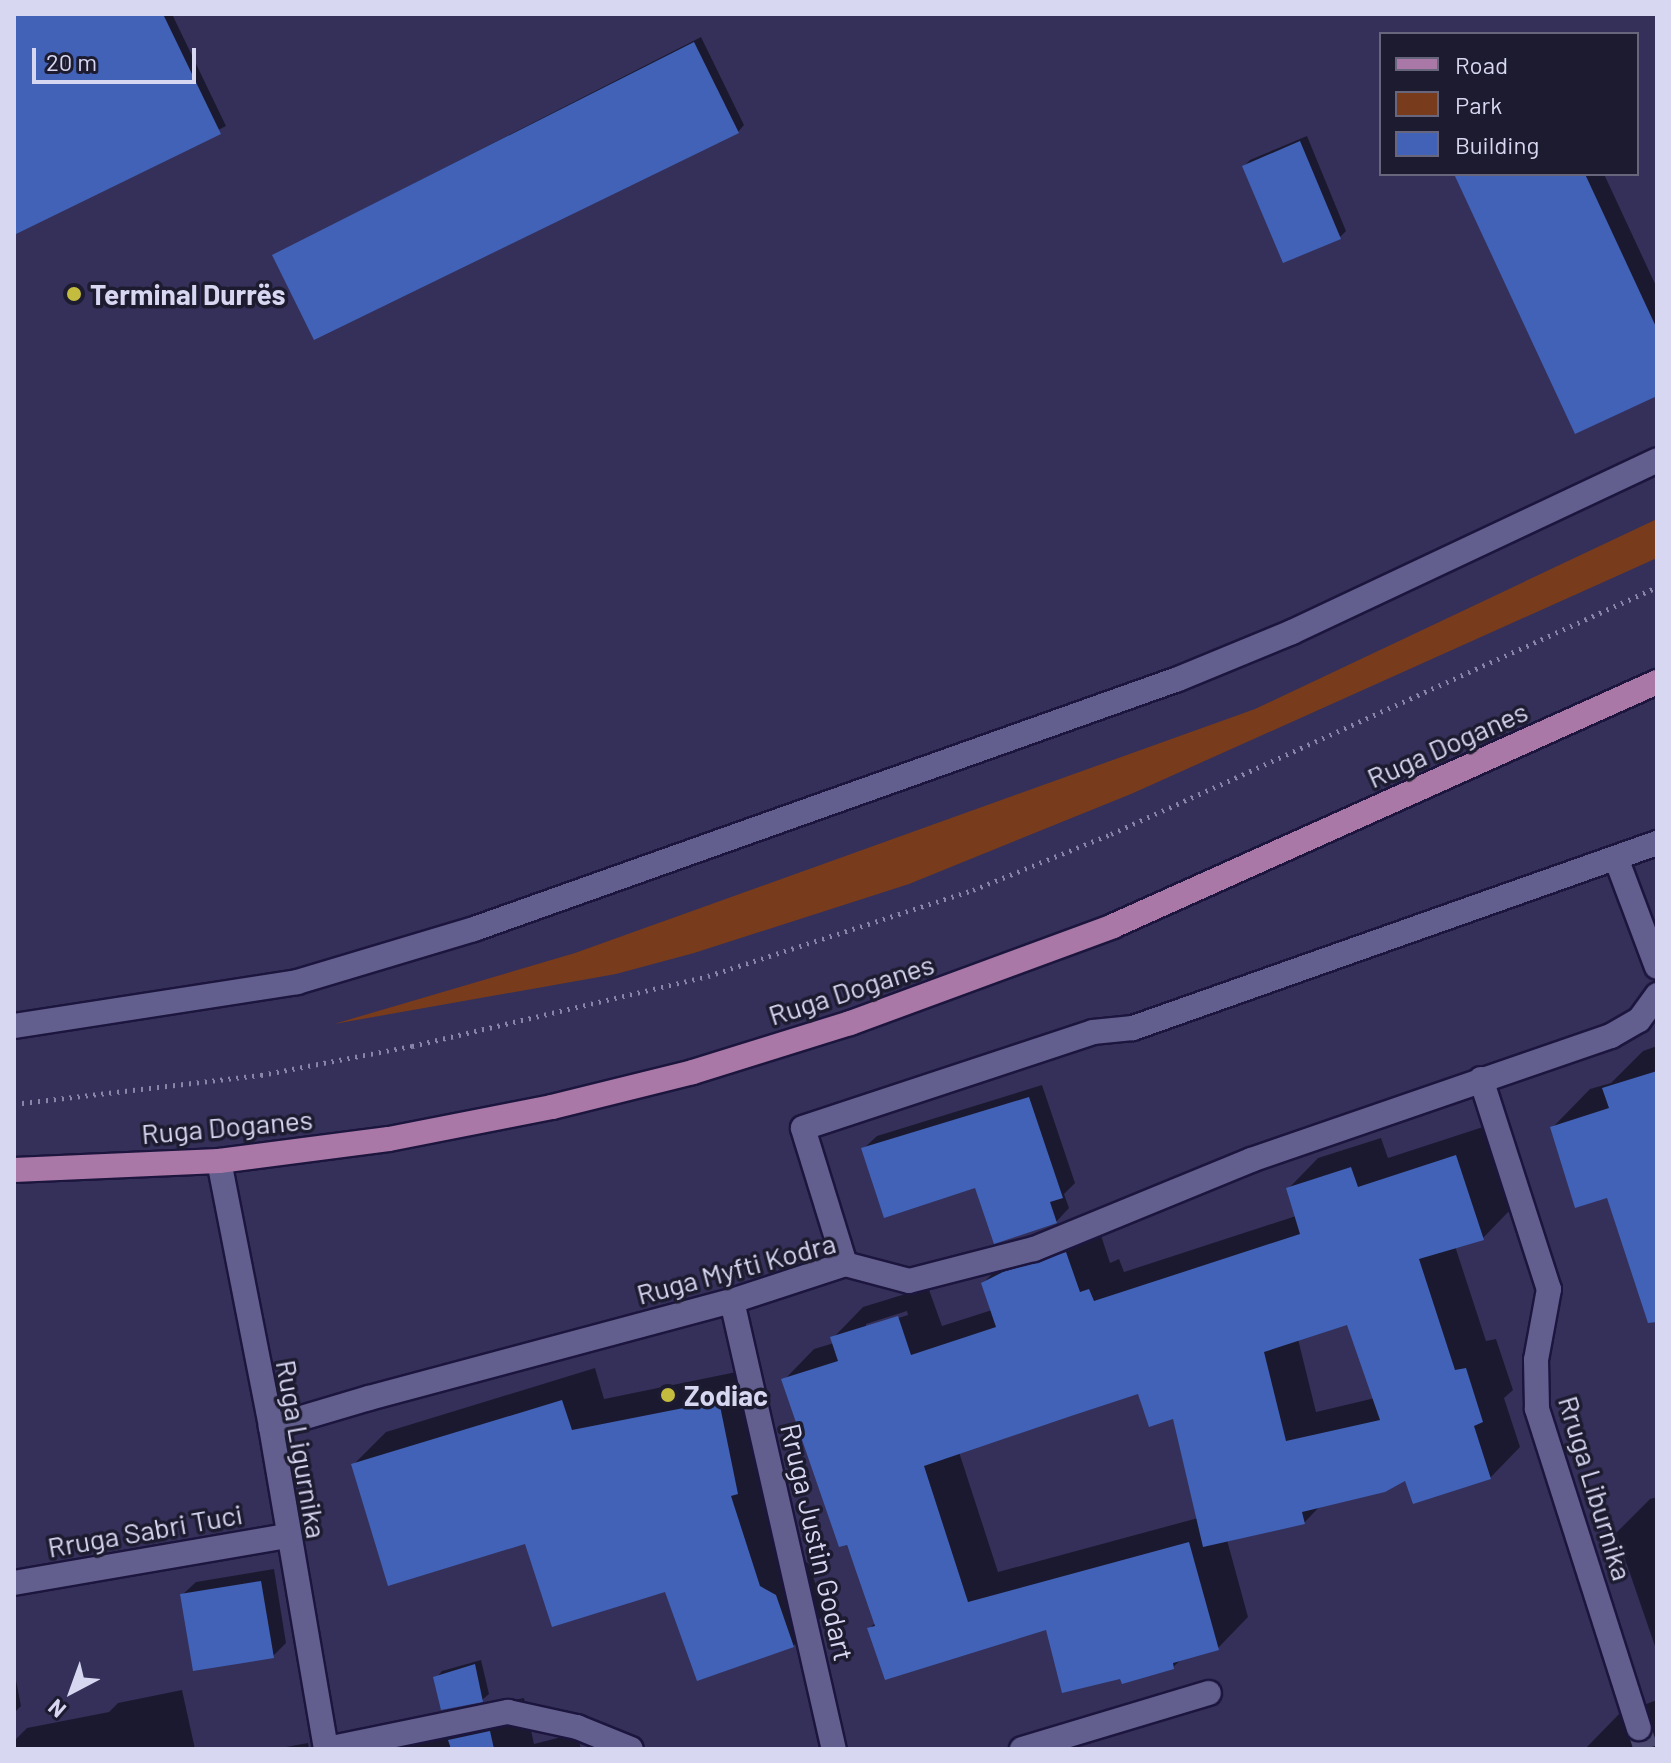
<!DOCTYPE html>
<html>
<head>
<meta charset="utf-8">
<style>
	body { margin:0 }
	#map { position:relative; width:1671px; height:1763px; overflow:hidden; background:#34305a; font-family:Barlow,sans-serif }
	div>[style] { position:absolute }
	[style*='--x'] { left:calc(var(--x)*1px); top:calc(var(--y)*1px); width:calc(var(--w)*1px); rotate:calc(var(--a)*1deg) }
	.green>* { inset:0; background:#783b1b }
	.shadow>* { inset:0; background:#0007 }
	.building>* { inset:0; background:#4162b7 }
	.minor-tunnel>* { height:24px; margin-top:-12px; transform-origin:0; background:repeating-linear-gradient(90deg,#4c4971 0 24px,transparent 0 36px) }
	.path>* { height:5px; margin-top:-2.5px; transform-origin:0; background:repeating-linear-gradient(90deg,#8785a8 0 2px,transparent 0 8px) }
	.roads { filter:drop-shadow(2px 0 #1c163e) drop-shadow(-2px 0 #1c163e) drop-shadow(0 2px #1c163e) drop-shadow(0 -2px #1c163e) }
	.minor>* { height:24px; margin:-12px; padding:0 12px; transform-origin:12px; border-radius:12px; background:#625f8f }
	.major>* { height:24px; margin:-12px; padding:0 12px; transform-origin:12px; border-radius:12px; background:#a978a6 }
	.dots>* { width:22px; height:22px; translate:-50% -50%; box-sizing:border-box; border:4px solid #1c1b2f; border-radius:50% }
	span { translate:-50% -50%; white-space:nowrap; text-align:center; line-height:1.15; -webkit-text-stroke:7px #1c1b2f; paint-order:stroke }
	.poi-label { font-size:28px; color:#d7d7f2; font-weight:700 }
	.left { translate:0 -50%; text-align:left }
	.street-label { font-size:28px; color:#d7d7f2 }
	.frame { position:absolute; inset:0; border:16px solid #d7d7f2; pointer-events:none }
	.legend { position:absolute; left:1379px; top:32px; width:260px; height:144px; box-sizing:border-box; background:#1c1b2f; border:2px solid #67667d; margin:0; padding:10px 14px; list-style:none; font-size:24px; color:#d7d7f2 }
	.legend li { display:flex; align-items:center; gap:16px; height:40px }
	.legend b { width:40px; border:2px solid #67667d }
	.north { position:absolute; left:32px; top:1651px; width:80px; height:80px; -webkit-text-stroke:6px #1c1b2f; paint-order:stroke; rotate:221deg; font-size:22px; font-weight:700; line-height:32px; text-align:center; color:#d7d7f2 }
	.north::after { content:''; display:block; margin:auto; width:28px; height:36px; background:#d7d7f2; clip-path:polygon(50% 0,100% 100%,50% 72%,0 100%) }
	.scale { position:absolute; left:32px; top:48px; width:164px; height:36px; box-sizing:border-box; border:4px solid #d7d7f2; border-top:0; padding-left:10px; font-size:24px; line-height:28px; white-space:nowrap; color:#d7d7f2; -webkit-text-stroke:6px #1c1b2f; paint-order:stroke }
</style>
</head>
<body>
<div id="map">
	<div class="green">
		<i style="clip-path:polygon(1657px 519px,1657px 558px,1131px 794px,909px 884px,694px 953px,616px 974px,334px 1024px,575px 953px,1255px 709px)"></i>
	</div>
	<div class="shadow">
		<i style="clip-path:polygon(14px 14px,172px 14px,226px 126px,14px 232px)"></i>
		<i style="clip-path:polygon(701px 37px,744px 125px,738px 132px,274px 255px)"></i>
		<i style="clip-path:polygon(1307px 136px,1346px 231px,1340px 237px,1244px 166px,1250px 160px)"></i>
		<i style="clip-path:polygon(1456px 174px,1604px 174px,1657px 288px,1657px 394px)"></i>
		<i style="clip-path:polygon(1657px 1046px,1657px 1245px,1608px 1195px,1552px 1128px,1590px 1089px,1611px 1083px,1643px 1051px)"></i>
		<i style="clip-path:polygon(1042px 1085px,1075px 1183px,1064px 1194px,1069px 1208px,1056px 1222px,976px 1186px,863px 1149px,877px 1136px)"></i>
		<i style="clip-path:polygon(evenodd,1486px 1126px,1513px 1207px,1483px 1238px,1455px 1246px,1486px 1341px,1496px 1339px,1513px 1390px,1504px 1398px,1520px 1447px,1490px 1478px,1406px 1478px,1321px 1505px,1304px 1523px,1227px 1540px,1248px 1617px,1218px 1648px,1183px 1658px,1173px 1667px,1122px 1676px,1047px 1628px,869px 1629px,876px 1622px,784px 1380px,814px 1349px,834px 1343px,833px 1338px,863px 1307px,928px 1287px,942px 1326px,992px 1310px,983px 1283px,1013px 1253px,1097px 1223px,1110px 1263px,1119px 1259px,1124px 1272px,1296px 1216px,1288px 1189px,1318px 1158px,1381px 1138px,1388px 1158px,1486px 1126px,907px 1311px,908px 1315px,866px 1328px,866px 1324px,907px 1311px,1486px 1126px,1349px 1322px,1375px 1398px,1316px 1412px,1298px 1339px,1349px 1322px,1486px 1126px,1140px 1392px,1174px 1416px,1198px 1518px,998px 1572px,959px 1452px,1140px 1392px)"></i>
		<i style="clip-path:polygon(595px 1368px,604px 1399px,751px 1369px,792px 1554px,808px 1563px,826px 1613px,793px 1646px,666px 1589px,527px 1542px,353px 1465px,386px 1432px)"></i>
		<i style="clip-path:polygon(1657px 1497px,1657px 1652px,1616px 1533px,1650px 1499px)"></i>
		<i style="clip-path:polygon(274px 1569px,286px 1643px,273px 1656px,182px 1595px,196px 1582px)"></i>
		<i style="clip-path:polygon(481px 1660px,489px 1694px,482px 1700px,436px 1678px,442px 1671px)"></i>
		<i style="clip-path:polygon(14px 1670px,21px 1706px,14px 1713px)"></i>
		<i style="clip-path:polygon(182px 1690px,195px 1749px,14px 1749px,14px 1741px,27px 1728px,109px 1712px,118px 1703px)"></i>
		<i style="clip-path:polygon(524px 1698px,534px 1744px,577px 1733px,581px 1749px,398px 1749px,429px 1717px)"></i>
		<i style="clip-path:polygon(1657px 1700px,1657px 1749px,1585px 1749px,1619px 1714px)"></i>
		<i style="clip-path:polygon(308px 1743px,309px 1749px,275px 1749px)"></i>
	</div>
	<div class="building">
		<i style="clip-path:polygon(14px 14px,163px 14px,221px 134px,14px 235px)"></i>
		<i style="clip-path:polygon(694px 42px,739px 133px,314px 340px,272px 255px)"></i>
		<i style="clip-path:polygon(1300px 141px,1341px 239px,1283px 263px,1242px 166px)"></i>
		<i style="clip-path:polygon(1454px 174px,1585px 174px,1657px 329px,1657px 396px,1575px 434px)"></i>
		<i style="clip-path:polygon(1657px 1071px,1657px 1322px,1648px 1323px,1607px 1198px,1575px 1208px,1550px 1127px,1609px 1108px,1602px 1088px)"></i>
		<i style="clip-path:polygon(1029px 1097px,1063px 1198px,1050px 1202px,1057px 1223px,994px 1244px,975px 1188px,884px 1218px,861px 1148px)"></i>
		<i style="clip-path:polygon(evenodd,1456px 1155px,1484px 1240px,1419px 1259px,1455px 1370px,1466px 1368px,1483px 1422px,1474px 1426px,1491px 1479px,1413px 1504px,1405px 1481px,1385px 1492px,1302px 1512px,1305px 1524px,1203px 1547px,1173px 1419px,1149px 1427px,1138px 1394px,1071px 1416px,924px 1466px,968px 1602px,1189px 1542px,1219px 1650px,1173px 1663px,1174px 1669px,1122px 1684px,1120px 1679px,1062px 1693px,1046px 1630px,885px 1680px,867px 1628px,875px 1626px,847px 1545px,839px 1547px,781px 1379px,838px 1361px,830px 1337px,898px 1316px,911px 1355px,996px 1327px,981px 1283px,1003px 1272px,1066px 1252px,1080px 1292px,1089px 1289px,1094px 1301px,1300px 1234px,1286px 1188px,1351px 1167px,1358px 1187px,1456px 1155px,1347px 1325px,1380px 1420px,1286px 1441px,1264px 1352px,1347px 1325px)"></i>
		<i style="clip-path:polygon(562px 1400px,572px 1430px,719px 1401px,738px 1494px,731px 1496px,760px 1586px,776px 1595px,794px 1647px,697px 1681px,665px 1592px,552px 1627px,525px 1544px,388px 1586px,351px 1464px)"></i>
		<i style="clip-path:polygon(261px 1581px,274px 1658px,193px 1671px,180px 1594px)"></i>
		<i style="clip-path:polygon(475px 1664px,483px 1702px,441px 1710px,433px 1677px)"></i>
		<i style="clip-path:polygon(490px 1731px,494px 1749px,451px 1749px,448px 1740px)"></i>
	</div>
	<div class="minor-tunnel">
		<i style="--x:1639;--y:1728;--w:22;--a:72"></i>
	</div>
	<div class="path">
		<i style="--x:14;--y:1104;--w:249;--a:-6.7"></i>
		<i style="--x:261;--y:1075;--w:154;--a:-10.9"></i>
		<i style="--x:412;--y:1046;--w:304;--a:-13.3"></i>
		<i style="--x:708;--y:976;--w:279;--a:-18"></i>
		<i style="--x:973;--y:890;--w:149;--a:-22.1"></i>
		<i style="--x:1111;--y:834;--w:599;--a:-24.34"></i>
	</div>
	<div class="roads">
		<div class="minor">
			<i style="--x:1616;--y:858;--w:116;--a:69.4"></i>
			<i style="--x:14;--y:1026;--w:286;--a:-8.8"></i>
			<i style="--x:297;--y:982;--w:185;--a:-16.7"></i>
			<i style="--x:474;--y:929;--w:747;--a:-19.55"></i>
			<i style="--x:1178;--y:679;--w:123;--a:-22.4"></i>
			<i style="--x:1292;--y:632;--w:403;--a:-25.2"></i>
			<i style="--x:1481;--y:1079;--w:221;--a:72.1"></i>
			<i style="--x:1549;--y:1289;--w:72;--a:100.4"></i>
			<i style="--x:1536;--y:1360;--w:49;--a:88.8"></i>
			<i style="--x:1537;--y:1409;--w:335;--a:72.3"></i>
			<i style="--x:219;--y:1161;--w:271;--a:78.9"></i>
			<i style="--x:271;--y:1427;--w:327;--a:80.3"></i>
			<i style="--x:845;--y:1264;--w:142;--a:-107.2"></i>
			<i style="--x:803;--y:1128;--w:305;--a:-18.3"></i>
			<i style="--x:1093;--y:1032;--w:40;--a:-5.7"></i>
			<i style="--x:1133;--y:1028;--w:556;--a:-19.45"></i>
			<i style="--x:732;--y:1301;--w:459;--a:77.2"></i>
			<i style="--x:271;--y:1427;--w:102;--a:-16.5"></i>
			<i style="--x:369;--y:1398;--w:376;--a:-15"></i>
			<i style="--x:732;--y:1301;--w:119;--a:-18.1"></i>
			<i style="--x:845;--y:1264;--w:66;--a:14.9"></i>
			<i style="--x:909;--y:1281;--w:129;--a:-14.4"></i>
			<i style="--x:1034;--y:1249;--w:235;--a:-22.3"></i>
			<i style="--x:1251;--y:1160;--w:381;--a:-19"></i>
			<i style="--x:1611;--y:1036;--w:32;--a:-30"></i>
			<i style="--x:1639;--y:1020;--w:31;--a:-54"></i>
			<i style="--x:14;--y:1583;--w:277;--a:-9.8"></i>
			<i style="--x:327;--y:1749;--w:185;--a:-11.6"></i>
			<i style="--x:508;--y:1712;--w:71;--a:12.3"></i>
			<i style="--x:577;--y:1727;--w:58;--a:22.2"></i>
			<i style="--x:1022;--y:1749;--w:195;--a:-16.7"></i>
		</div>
		<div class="major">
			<i style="--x:14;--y:1170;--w:205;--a:-2.5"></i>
			<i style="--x:219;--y:1161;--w:171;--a:-7.4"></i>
			<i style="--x:389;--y:1139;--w:166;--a:-11.1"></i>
			<i style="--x:552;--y:1107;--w:145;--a:-13.9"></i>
			<i style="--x:693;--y:1072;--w:164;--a:-17.3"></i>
			<i style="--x:850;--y:1023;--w:280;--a:-20.2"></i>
			<i style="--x:1113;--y:926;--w:596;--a:-24.16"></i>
		</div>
	</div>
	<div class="dots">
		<i style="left:74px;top:294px;background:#c4bc3e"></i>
		<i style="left:668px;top:1395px;background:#c4bc3e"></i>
	</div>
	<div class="poi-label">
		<span class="left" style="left:90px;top:294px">Terminal Durrës</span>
		<span class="left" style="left:684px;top:1395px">Zodiac</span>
	</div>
	<div class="street-label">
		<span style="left:1447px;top:744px;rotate:-24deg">Ruga Doganes</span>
		<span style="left:851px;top:989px;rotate:-18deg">Ruga Doganes</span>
		<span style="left:227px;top:1126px;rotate:-5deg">Ruga Doganes</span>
		<span style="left:736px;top:1268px;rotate:-15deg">Ruga Myfti Kodra</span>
		<span style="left:302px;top:1449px;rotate:80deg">Ruga Ligurnika</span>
		<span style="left:1596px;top:1488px;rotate:73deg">Rruga Liburnika</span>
		<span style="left:145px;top:1530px;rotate:-10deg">Rruga Sabri Tuci</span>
		<span style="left:818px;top:1542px;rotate:77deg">Rruga Justin Godart</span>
	</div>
	<div class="frame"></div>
	<ul class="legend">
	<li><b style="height:10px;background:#a978a6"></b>Road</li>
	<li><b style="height:22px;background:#783b1b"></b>Park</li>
	<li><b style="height:22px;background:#4162b7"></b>Building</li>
	</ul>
	<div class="north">N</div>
	<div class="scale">20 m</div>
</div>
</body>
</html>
